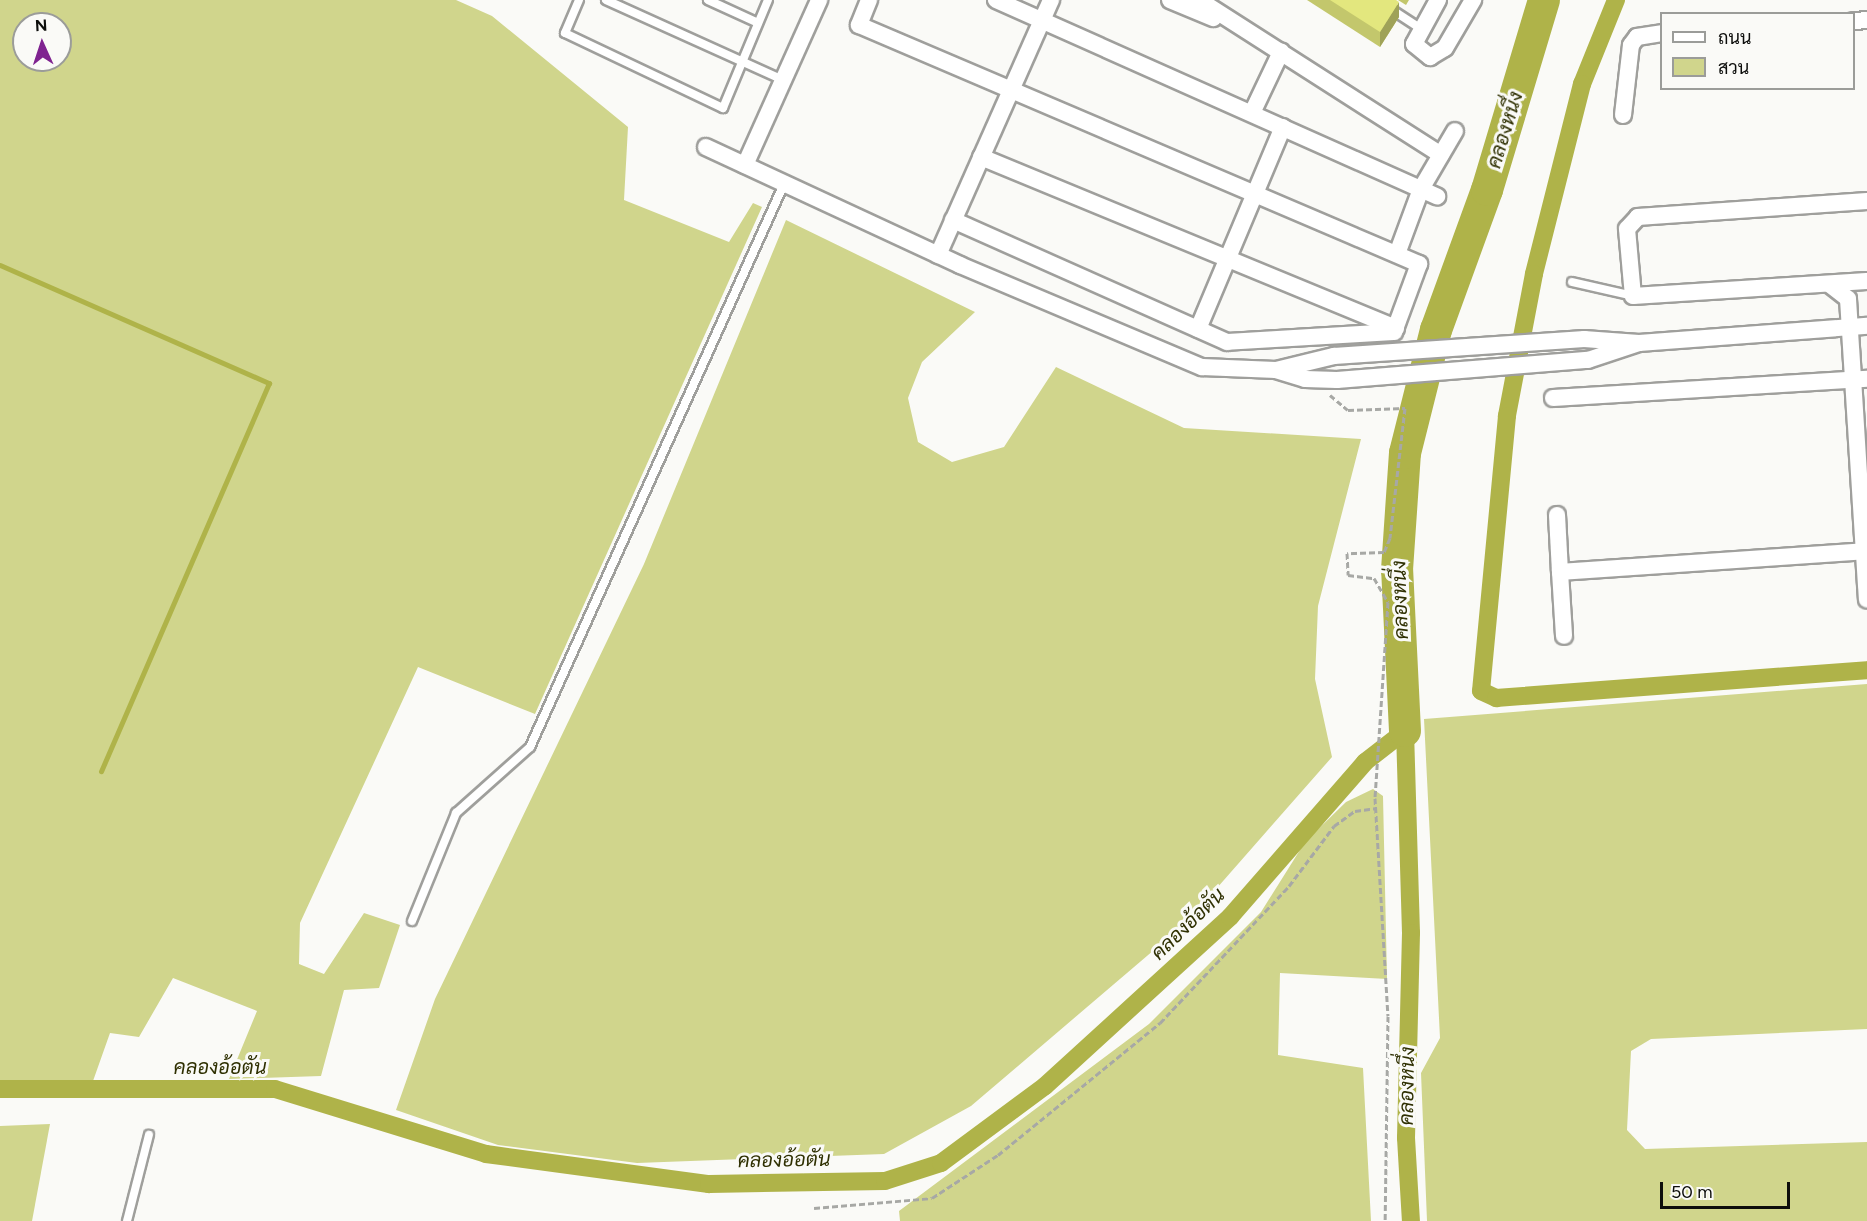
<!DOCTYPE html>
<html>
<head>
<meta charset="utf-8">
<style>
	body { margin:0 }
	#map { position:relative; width:1867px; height:1221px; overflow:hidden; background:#fafaf7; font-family:Figtree,Sarabun,sans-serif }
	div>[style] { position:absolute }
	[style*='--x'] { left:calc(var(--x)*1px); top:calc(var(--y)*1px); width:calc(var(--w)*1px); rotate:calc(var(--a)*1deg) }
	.green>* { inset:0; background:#d0d58c }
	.stream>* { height:5px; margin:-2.5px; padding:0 2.5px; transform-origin:2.5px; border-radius:2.5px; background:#afb349 }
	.canal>* { height:18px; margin:-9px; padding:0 9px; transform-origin:9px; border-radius:9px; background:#afb349 }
	.river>* { height:32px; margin:-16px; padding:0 16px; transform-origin:16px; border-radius:16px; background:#afb349 }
	.path>* { height:3px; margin-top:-1.5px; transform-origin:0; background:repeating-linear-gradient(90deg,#a7a8a5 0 6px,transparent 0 9px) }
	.roads { filter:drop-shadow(2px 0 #9f9f9c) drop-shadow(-2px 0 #9f9f9c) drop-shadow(0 2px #9f9f9c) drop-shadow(0 -2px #9f9f9c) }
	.lane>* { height:8px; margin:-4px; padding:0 4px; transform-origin:4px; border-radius:4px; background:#fff }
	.street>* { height:16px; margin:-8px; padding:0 8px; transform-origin:8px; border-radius:8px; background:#fff }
	.wall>* { inset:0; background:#c3c76c }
	.shaded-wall>* { inset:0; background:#9fa258 }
	.building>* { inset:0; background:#e3e77e }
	span { translate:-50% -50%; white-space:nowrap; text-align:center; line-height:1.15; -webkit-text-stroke:6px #fafaf7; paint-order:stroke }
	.water-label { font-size:20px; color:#2f3002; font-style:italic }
	.legend { position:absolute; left:1660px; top:12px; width:195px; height:78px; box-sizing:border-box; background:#fafaf7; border:2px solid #9b9c99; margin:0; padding:8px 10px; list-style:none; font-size:18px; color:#0d0e0c }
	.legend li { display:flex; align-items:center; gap:12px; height:30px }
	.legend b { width:30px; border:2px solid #9b9c99 }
	.north { position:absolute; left:12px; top:12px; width:60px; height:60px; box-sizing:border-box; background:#fafaf7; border:2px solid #9b9c99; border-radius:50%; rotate:357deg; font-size:16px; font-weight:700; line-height:24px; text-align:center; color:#0d0e0c }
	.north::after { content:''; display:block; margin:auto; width:21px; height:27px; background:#7f2390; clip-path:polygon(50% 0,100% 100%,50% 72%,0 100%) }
	.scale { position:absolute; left:1660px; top:1182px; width:130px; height:27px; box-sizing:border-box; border:3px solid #0d0e0c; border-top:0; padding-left:8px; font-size:18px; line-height:21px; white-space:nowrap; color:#0d0e0c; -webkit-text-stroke:4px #fafaf7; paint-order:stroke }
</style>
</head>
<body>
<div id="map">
	<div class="green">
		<i style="clip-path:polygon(evenodd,0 0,456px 0,492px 16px,628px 127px,624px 200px,729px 242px,753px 203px,762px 207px,535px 714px,418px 667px,300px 923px,299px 964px,324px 974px,364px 913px,400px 925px,379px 988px,344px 990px,321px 1076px,229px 1079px,257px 1011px,173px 978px,139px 1037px,110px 1033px,93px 1081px,0 1081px,0 0,24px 24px,60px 24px,60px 60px,24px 60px,24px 24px)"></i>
		<i style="clip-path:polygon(786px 220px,975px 312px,922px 362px,908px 398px,918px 442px,952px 462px,1004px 447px,1056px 367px,1184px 428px,1361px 439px,1318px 606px,1315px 679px,1332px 757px,1188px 921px,971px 1106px,884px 1154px,637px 1163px,498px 1145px,396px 1110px,435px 999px,644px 564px)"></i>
		<i style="clip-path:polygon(1867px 684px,1867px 1029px,1651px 1039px,1631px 1051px,1627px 1130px,1645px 1149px,1867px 1142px,1867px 1221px,1427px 1221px,1421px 1073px,1440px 1038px,1424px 719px)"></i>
		<i style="clip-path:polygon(1373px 789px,1383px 796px,1387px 979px,1280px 973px,1278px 1055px,1363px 1068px,1371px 1221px,900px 1221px,899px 1211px,1149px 1024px,1261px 912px,1305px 842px,1346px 802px)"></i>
		<i style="clip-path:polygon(50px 1124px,32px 1221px,0 1221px,0 1126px)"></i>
	</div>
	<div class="stream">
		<i style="--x:0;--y:265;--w:294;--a:23.7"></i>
		<i style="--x:269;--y:383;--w:423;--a:113.4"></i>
	</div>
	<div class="canal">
		<i style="--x:1616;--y:0;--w:91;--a:112"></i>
		<i style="--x:1582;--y:84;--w:196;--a:104.2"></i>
		<i style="--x:1534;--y:274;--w:145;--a:100.8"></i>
		<i style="--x:1507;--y:416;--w:276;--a:95.4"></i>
		<i style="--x:1481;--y:691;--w:17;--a:25"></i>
		<i style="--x:1496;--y:698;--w:372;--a:-4.3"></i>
		<i style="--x:1405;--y:731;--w:202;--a:88.3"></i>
		<i style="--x:1411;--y:933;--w:205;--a:91.4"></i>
		<i style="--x:1406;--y:1138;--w:83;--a:86.6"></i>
		<i style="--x:0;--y:1089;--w:275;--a:0"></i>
		<i style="--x:275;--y:1089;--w:221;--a:17.1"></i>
		<i style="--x:486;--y:1154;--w:225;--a:7.7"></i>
		<i style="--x:709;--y:1184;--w:176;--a:-1"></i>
		<i style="--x:885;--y:1181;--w:59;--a:-17.8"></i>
		<i style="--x:941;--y:1163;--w:129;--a:-36.5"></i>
		<i style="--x:1045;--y:1086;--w:251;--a:-42.4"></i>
		<i style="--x:1230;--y:917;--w:206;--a:-48.9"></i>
		<i style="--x:1365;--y:762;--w:51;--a:-37.8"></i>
	</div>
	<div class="river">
		<i style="--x:1405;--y:731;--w:161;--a:-92.8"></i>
		<i style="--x:1397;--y:570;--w:117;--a:-86.1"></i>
		<i style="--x:1405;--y:453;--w:127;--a:-75.9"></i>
		<i style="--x:1436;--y:330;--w:149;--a:-70"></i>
		<i style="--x:1487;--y:190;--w:198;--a:-73.3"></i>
	</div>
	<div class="path">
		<i style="--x:1330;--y:395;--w:23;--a:40"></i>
		<i style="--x:1348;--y:410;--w:57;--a:-2"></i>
		<i style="--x:1405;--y:408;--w:131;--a:96.6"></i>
		<i style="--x:1390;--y:538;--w:15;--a:113"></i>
		<i style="--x:1384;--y:552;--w:37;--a:178"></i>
		<i style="--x:1347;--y:553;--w:22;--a:87"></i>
		<i style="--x:1348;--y:575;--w:26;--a:7"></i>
		<i style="--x:1374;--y:578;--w:28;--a:60"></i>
		<i style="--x:1388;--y:602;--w:196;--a:93.8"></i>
		<i style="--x:1375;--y:798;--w:218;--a:86.6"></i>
		<i style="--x:1388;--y:1016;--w:205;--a:90.8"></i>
		<i style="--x:814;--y:1208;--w:118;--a:-4.8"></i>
		<i style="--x:932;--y:1198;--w:79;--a:-33.1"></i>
		<i style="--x:998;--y:1155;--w:209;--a:-39.2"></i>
		<i style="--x:1160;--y:1023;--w:188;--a:-46.7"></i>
		<i style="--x:1289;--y:886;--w:75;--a:-53.1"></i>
		<i style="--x:1334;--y:826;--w:26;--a:-36"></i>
		<i style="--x:1355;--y:811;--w:22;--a:-8"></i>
	</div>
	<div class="roads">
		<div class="lane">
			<i style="--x:579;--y:0;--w:36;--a:113"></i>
			<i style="--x:565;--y:33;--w:175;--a:25.4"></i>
			<i style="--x:723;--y:108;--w:117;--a:-67.4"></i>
			<i style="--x:606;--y:0;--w:194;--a:24.3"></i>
			<i style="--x:708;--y:0;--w:55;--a:24.7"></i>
			<i style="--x:1377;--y:0;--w:51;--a:33.1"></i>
			<i style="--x:1572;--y:282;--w:63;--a:12.9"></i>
			<i style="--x:412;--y:921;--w:117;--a:-67.8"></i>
			<i style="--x:456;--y:813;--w:99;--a:-41.7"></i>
			<i style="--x:530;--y:747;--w:618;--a:-65.72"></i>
			<i style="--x:127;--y:1221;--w:89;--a:-75.7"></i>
		</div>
		<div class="street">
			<i style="--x:869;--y:0;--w:27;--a:112"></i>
			<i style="--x:859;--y:25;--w:609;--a:23.11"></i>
			<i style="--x:1419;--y:264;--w:72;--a:110.2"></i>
			<i style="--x:1394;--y:332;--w:167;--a:176.6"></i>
			<i style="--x:1227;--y:342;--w:300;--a:-156"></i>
			<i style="--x:996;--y:0;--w:483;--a:24"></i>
			<i style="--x:1170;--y:0;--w:47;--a:22.7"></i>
			<i style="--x:1199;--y:0;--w:287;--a:32.6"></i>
			<i style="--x:1438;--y:0;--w:50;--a:118.6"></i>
			<i style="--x:1414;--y:44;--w:21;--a:39"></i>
			<i style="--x:1430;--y:57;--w:17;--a:-31"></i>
			<i style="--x:1445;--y:48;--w:56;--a:-59.7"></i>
			<i style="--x:1854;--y:21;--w:13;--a:-4"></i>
			<i style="--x:1252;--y:113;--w:68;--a:-64.6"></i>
			<i style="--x:1623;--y:115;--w:70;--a:-83.5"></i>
			<i style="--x:1631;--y:45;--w:10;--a:-53"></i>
			<i style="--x:1637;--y:37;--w:25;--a:-9"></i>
			<i style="--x:706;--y:147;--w:280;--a:24.9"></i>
			<i style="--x:960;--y:265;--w:263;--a:22.9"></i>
			<i style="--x:1202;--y:367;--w:74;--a:2.3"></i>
			<i style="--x:1276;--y:370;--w:30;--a:17"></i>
			<i style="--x:1305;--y:379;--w:32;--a:2"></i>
			<i style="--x:1337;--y:380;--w:252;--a:-4.6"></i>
			<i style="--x:1588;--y:360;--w:54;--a:-18.4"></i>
			<i style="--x:981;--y:157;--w:449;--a:22.4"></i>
			<i style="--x:745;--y:165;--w:181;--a:-65.8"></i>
			<i style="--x:1867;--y:201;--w:230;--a:176"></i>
			<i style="--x:1638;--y:217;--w:16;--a:133"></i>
			<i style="--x:1627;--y:229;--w:67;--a:84.9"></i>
			<i style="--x:1633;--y:296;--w:234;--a:-3.7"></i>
			<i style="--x:1397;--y:254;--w:69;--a:-69.7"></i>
			<i style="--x:1421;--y:189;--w:67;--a:-59.6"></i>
			<i style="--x:938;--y:255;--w:279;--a:-66.1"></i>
			<i style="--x:1829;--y:284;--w:24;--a:38"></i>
			<i style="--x:1848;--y:299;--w:301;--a:86.4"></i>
			<i style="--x:1198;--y:329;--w:219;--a:-67.2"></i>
			<i style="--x:1276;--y:370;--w:60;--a:-13.6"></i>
			<i style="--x:1334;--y:356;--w:251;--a:-3.9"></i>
			<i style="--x:1584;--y:339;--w:55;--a:4.2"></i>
			<i style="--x:1639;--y:343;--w:229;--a:-4.3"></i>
			<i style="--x:1553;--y:398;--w:315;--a:-3.5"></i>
			<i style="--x:1557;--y:515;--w:57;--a:87"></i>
			<i style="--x:1560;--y:572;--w:308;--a:-3.9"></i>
			<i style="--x:1560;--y:572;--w:64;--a:86.4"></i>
		</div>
	</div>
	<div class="wall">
		<i style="clip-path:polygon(1307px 0,1396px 0,1399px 17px,1380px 47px)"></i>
		<i style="clip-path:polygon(1398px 0,1409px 0,1406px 5px)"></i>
	</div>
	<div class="shaded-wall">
		<i style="clip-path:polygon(1399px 2px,1399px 17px,1380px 47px,1380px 32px)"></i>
	</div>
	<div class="building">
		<i style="clip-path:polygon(1330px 0,1396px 0,1399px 2px,1380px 32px)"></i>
	</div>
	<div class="water-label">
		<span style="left:1505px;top:130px;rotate:-73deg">คลองหนึ่ง</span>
		<span style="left:1400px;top:600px;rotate:-92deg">คลองหนึ่ง</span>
		<span style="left:1188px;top:924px;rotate:-44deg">คลองอ้อตัน</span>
		<span style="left:220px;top:1067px">คลองอ้อตัน</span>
		<span style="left:1407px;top:1086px;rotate:-89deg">คลองหนึ่ง</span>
		<span style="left:784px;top:1160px;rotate:-1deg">คลองอ้อตัน</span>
	</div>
	<ul class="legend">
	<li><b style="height:8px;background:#fff"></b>ถนน</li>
	<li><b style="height:16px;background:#d0d58c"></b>สวน</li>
	</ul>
	<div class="north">N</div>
	<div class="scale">50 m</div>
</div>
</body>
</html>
